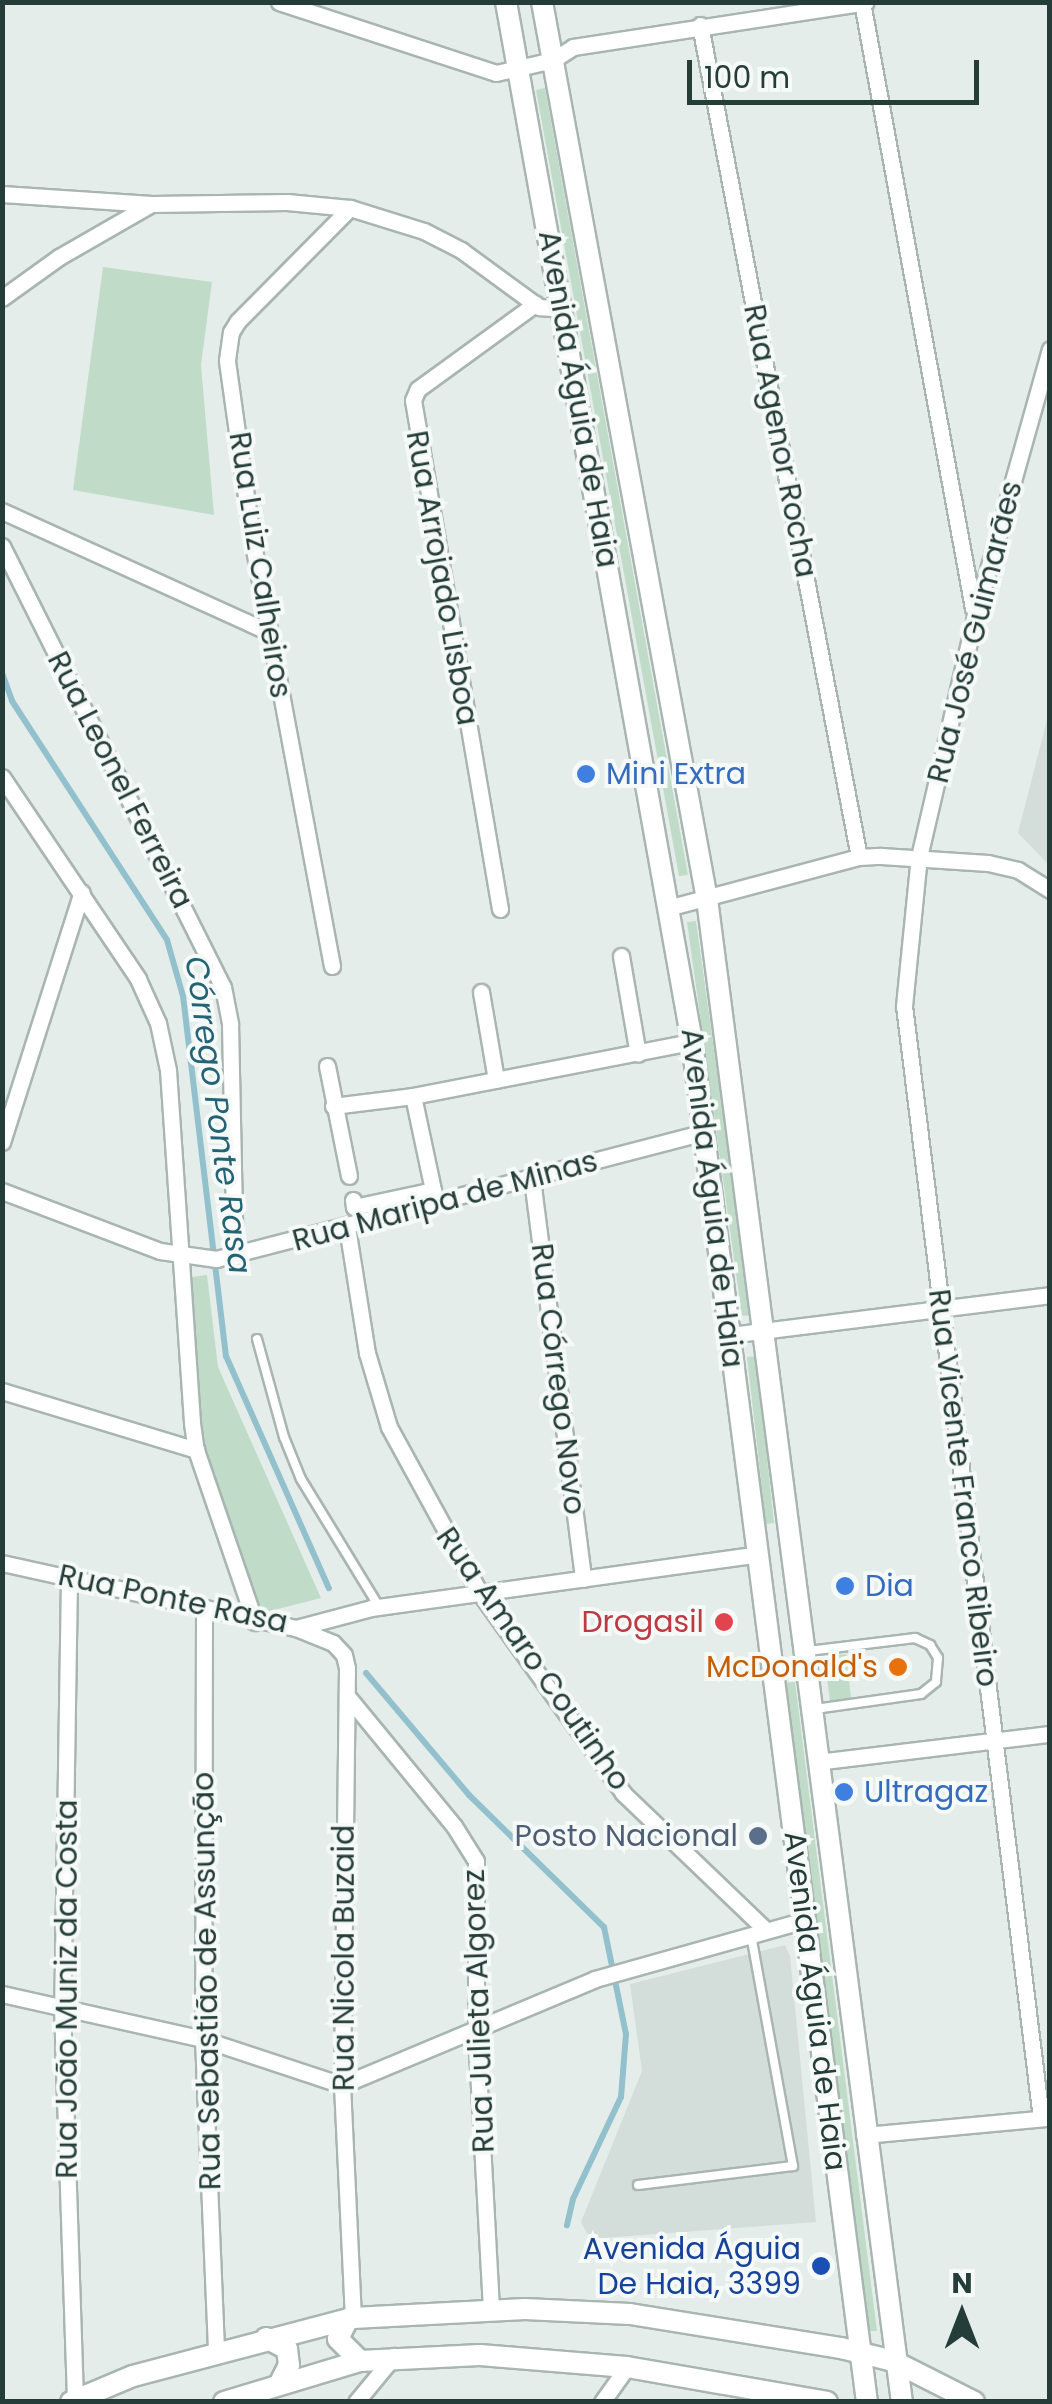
<!DOCTYPE html>
<html>
<head>
<meta charset="utf-8">
<style>
	body { margin:0 }
	#map { position:relative; width:1052px; height:2404px; overflow:hidden; background:#e5edea; font-family:Poppins,sans-serif }
	div>[style] { position:absolute }
	[style*='--x'] { left:calc(var(--x)*1px); top:calc(var(--y)*1px); width:calc(var(--w)*1px); rotate:calc(var(--a)*1deg) }
	.built>* { inset:0; background:#d3ddd9 }
	.green>* { inset:0; background:#c0dcc9 }
	.stream>* { height:6px; margin:-3px; padding:0 3px; transform-origin:3px; border-radius:3px; background:#92c1cd }
	.roads { filter:drop-shadow(2px 0 #a8b5b1) drop-shadow(-2px 0 #a8b5b1) drop-shadow(0 2px #a8b5b1) drop-shadow(0 -2px #a8b5b1) }
	.service>* { height:8px; margin:-4px; padding:0 4px; transform-origin:4px; border-radius:4px; background:#fff }
	.minor>* { height:15px; margin:-7.5px; padding:0 7.5px; transform-origin:7.5px; border-radius:7.5px; background:#fff }
	.secondary>* { height:20px; margin:-10px; padding:0 10px; transform-origin:10px; border-radius:10px; background:#fff }
	.dots>* { width:28px; height:28px; translate:-50% -50%; box-sizing:border-box; border:5px solid #f5f9f7; border-radius:50% }
	span { translate:-50% -50%; white-space:nowrap; text-align:center; line-height:1.15; -webkit-text-stroke:8px #f5f9f7; paint-order:stroke }
	.street-label { font-size:30px; color:#253d38 }
	.shop-label { font-size:30px; color:#366cbe }
	.left { translate:0 -50%; text-align:left }
	.health-label { font-size:30px; color:#be3a42 }
	.right { translate:-100% -50%; text-align:right }
	.food-label { font-size:30px; color:#c56008 }
	.service-label { font-size:30px; color:#4e5e75 }
	.transit-label { font-size:30px; color:#164399 }
	.water-label { font-size:32px; color:#246375; font-style:italic }
	.frame { position:absolute; inset:0; border:5px solid #253d38; pointer-events:none }
	.north { position:absolute; left:912px; top:2264px; width:100px; height:100px; -webkit-text-stroke:8px #f5f9f7; paint-order:stroke; rotate:0deg; font-size:28px; font-weight:700; line-height:40px; text-align:center; color:#253d38 }
	.north::after { content:''; display:block; margin:auto; width:35px; height:45px; background:#253d38; clip-path:polygon(50% 0,100% 100%,50% 72%,0 100%) }
	.scale { position:absolute; left:687px; top:60px; width:292px; height:45px; box-sizing:border-box; border:5px solid #253d38; border-top:0; padding-left:12px; font-size:30px; line-height:35px; white-space:nowrap; color:#253d38; -webkit-text-stroke:8px #f5f9f7; paint-order:stroke }
</style>
</head>
<body>
<div id="map">
	<div class="built">
		<i style="clip-path:polygon(1049px 712px,1050px 865px,1049px 865px,1018px 833px)"></i>
		<i style="clip-path:polygon(785px 1945px,790px 1956px,816px 2222px,590px 2239px,581px 2222px,642px 2071px,630px 1984px)"></i>
	</div>
	<div class="green">
		<i style="clip-path:polygon(545px 88px,688px 875px,679px 876px,536px 90px)"></i>
		<i style="clip-path:polygon(103px 267px,212px 282px,201px 365px,214px 515px,73px 490px)"></i>
		<i style="clip-path:polygon(696px 921px,751px 1315px,742px 1316px,687px 922px)"></i>
		<i style="clip-path:polygon(207px 1275px,218px 1367px,321px 1598px,262px 1613px,199px 1429px,192px 1277px)"></i>
		<i style="clip-path:polygon(756px 1356px,774px 1523px,766px 1524px,747px 1357px)"></i>
		<i style="clip-path:polygon(846px 1654px,851px 1698px,830px 1701px,824px 1656px)"></i>
		<i style="clip-path:polygon(795px 1682px,877px 2331px,869px 2331px,783px 1683px)"></i>
	</div>
	<div class="stream">
		<i style="--x:2;--y:673;--w:30;--a:70"></i>
		<i style="--x:12;--y:701;--w:285;--a:57"></i>
		<i style="--x:167;--y:940;--w:58;--a:74.1"></i>
		<i style="--x:183;--y:996;--w:363;--a:83.2"></i>
		<i style="--x:226;--y:1356;--w:254;--a:66.1"></i>
		<i style="--x:366;--y:1673;--w:160;--a:49.8"></i>
		<i style="--x:469;--y:1795;--w:189;--a:44.4"></i>
		<i style="--x:604;--y:1927;--w:109;--a:78.4"></i>
		<i style="--x:626;--y:2034;--w:63;--a:94.5"></i>
		<i style="--x:621;--y:2097;--w:113;--a:115.2"></i>
		<i style="--x:573;--y:2199;--w:27;--a:103"></i>
	</div>
	<div class="roads">
		<div class="service">
			<i style="--x:257;--y:1339;--w:102;--a:74.6"></i>
			<i style="--x:284;--y:1437;--w:45;--a:68"></i>
			<i style="--x:301;--y:1479;--w:150;--a:58.6"></i>
			<i style="--x:808;--y:1651;--w:108;--a:-6.9"></i>
			<i style="--x:915;--y:1638;--w:17;--a:25"></i>
			<i style="--x:930;--y:1645;--w:15;--a:58"></i>
			<i style="--x:938;--y:1658;--w:24;--a:95"></i>
			<i style="--x:936;--y:1682;--w:19;--a:141"></i>
			<i style="--x:921;--y:1694;--w:107;--a:171.9"></i>
			<i style="--x:638;--y:2185;--w:156;--a:-7"></i>
			<i style="--x:793;--y:2166;--w:235;--a:-100.3"></i>
		</div>
		<div class="minor">
			<i style="--x:279;--y:2;--w:228;--a:18.1"></i>
			<i style="--x:496;--y:73;--w:58;--a:-12.8"></i>
			<i style="--x:553;--y:60;--w:24;--a:-33"></i>
			<i style="--x:573;--y:47;--w:296;--a:-8.7"></i>
			<i style="--x:862;--y:2;--w:616;--a:79.62"></i>
			<i style="--x:700;--y:25;--w:847;--a:79.18"></i>
			<i style="--x:2;--y:194;--w:150;--a:3.8"></i>
			<i style="--x:152;--y:204;--w:135;--a:-0.8"></i>
			<i style="--x:287;--y:202;--w:63;--a:5.4"></i>
			<i style="--x:350;--y:208;--w:77;--a:17.3"></i>
			<i style="--x:424;--y:231;--w:42;--a:27.2"></i>
			<i style="--x:461;--y:250;--w:97;--a:36.2"></i>
			<i style="--x:539;--y:307;--w:23;--a:5"></i>
			<i style="--x:2;--y:298;--w:70;--a:-35.7"></i>
			<i style="--x:59;--y:257;--w:106;--a:-29.9"></i>
			<i style="--x:2;--y:511;--w:293;--a:24.4"></i>
			<i style="--x:2;--y:546;--w:493;--a:63.4"></i>
			<i style="--x:223;--y:987;--w:38;--a:79"></i>
			<i style="--x:230;--y:1024;--w:233;--a:88.8"></i>
			<i style="--x:2;--y:777;--w:244;--a:56"></i>
			<i style="--x:138;--y:979;--w:48;--a:65.6"></i>
			<i style="--x:158;--y:1023;--w:48;--a:78"></i>
			<i style="--x:168;--y:1070;--w:354;--a:86.1"></i>
			<i style="--x:192;--y:1423;--w:27;--a:82"></i>
			<i style="--x:196;--y:1450;--w:182;--a:71.1"></i>
			<i style="--x:671;--y:907;--w:195;--a:-14.9"></i>
			<i style="--x:859;--y:857;--w:22;--a:-3"></i>
			<i style="--x:881;--y:856;--w:107;--a:3.7"></i>
			<i style="--x:988;--y:863;--w:31;--a:13"></i>
			<i style="--x:1018;--y:870;--w:38;--a:32"></i>
			<i style="--x:500;--y:909;--w:516;--a:-99.7"></i>
			<i style="--x:413;--y:400;--w:12;--a:-66"></i>
			<i style="--x:418;--y:389;--w:145;--a:-36"></i>
			<i style="--x:621;--y:956;--w:99;--a:80.2"></i>
			<i style="--x:332;--y:966;--w:434;--a:-100.6"></i>
			<i style="--x:252;--y:539;--w:181;--a:-98"></i>
			<i style="--x:227;--y:360;--w:28;--a:-82"></i>
			<i style="--x:231;--y:332;--w:13;--a:-58"></i>
			<i style="--x:238;--y:321;--w:159;--a:-45.3"></i>
			<i style="--x:481;--y:992;--w:89;--a:80.3"></i>
			<i style="--x:327;--y:1066;--w:112;--a:78.7"></i>
			<i style="--x:333;--y:1106;--w:81;--a:-7.1"></i>
			<i style="--x:413;--y:1096;--w:284;--a:-11"></i>
			<i style="--x:2;--y:1142;--w:262;--a:-72.3"></i>
			<i style="--x:532;--y:1179;--w:403;--a:82.7"></i>
			<i style="--x:2;--y:1191;--w:169;--a:20.8"></i>
			<i style="--x:160;--y:1251;--w:57;--a:8.1"></i>
			<i style="--x:216;--y:1259;--w:505;--a:-14.56"></i>
			<i style="--x:353;--y:1200;--w:7;--a:82"></i>
			<i style="--x:354;--y:1207;--w:81;--a:-12.1"></i>
			<i style="--x:433;--y:1190;--w:96;--a:-102"></i>
			<i style="--x:347;--y:1227;--w:128;--a:81"></i>
			<i style="--x:367;--y:1353;--w:77;--a:73.4"></i>
			<i style="--x:389;--y:1427;--w:189;--a:61.3"></i>
			<i style="--x:480;--y:1593;--w:246;--a:54.4"></i>
			<i style="--x:623;--y:1793;--w:197;--a:43.8"></i>
			<i style="--x:730;--y:1335;--w:322;--a:-7.1"></i>
			<i style="--x:2;--y:1391;--w:203;--a:16.9"></i>
			<i style="--x:2;--y:1563;--w:301;--a:12.5"></i>
			<i style="--x:296;--y:1628;--w:78;--a:-14.9"></i>
			<i style="--x:371;--y:1608;--w:391;--a:-7.9"></i>
			<i style="--x:69;--y:1578;--w:429;--a:90.9"></i>
			<i style="--x:62;--y:2007;--w:392;--a:88.1"></i>
			<i style="--x:204;--y:1609;--w:430;--a:90.1"></i>
			<i style="--x:203;--y:2039;--w:313;--a:87.6"></i>
			<i style="--x:296;--y:1628;--w:40;--a:22"></i>
			<i style="--x:333;--y:1643;--w:16;--a:47"></i>
			<i style="--x:344;--y:1655;--w:13;--a:77"></i>
			<i style="--x:347;--y:1668;--w:417;--a:90.7"></i>
			<i style="--x:342;--y:2085;--w:233;--a:87.3"></i>
			<i style="--x:348;--y:1697;--w:167;--a:50.6"></i>
			<i style="--x:454;--y:1826;--w:41;--a:57.8"></i>
			<i style="--x:476;--y:1861;--w:171;--a:90"></i>
			<i style="--x:476;--y:2032;--w:278;--a:86.9"></i>
			<i style="--x:817;--y:1762;--w:235;--a:-6.9"></i>
			<i style="--x:2;--y:1994;--w:206;--a:12.6"></i>
			<i style="--x:203;--y:2039;--w:146;--a:18.3"></i>
			<i style="--x:342;--y:2085;--w:274;--a:-22.7"></i>
			<i style="--x:595;--y:1979;--w:218;--a:-15.7"></i>
			<i style="--x:1041;--y:2118;--w:1120;--a:-97.02"></i>
			<i style="--x:904;--y:1006;--w:150;--a:-84.3"></i>
			<i style="--x:919;--y:857;--w:247;--a:-76.9"></i>
			<i style="--x:975;--y:616;--w:277;--a:-74.3"></i>
			<i style="--x:864;--y:2135;--w:186;--a:-5.3"></i>
			<i style="--x:356;--y:2402;--w:60;--a:-50.4"></i>
			<i style="--x:602;--y:2402;--w:43;--a:-54.5"></i>
		</div>
		<div class="secondary">
			<i style="--x:506;--y:2;--w:1057;--a:79.86"></i>
			<i style="--x:692;--y:1042;--w:1371;--a:82.67"></i>
			<i style="--x:542;--y:2;--w:912;--a:79.58"></i>
			<i style="--x:707;--y:899;--w:1516;--a:82.61"></i>
			<i style="--x:348;--y:2319;--w:22;--a:117"></i>
			<i style="--x:338;--y:2339;--w:31;--a:45"></i>
			<i style="--x:266;--y:2338;--w:24;--a:28"></i>
			<i style="--x:287;--y:2349;--w:16;--a:83"></i>
			<i style="--x:289;--y:2365;--w:18;--a:117"></i>
			<i style="--x:71;--y:2402;--w:67;--a:-22.8"></i>
			<i style="--x:133;--y:2376;--w:228;--a:-14.8"></i>
			<i style="--x:353;--y:2318;--w:172;--a:-3"></i>
			<i style="--x:525;--y:2309;--w:105;--a:2.7"></i>
			<i style="--x:630;--y:2314;--w:214;--a:9.2"></i>
			<i style="--x:841;--y:2348;--w:54;--a:14"></i>
			<i style="--x:893;--y:2361;--w:91;--a:26.8"></i>
			<i style="--x:224;--y:2402;--w:142;--a:-16.8"></i>
			<i style="--x:360;--y:2361;--w:120;--a:-2.9"></i>
			<i style="--x:480;--y:2355;--w:147;--a:4.7"></i>
			<i style="--x:627;--y:2367;--w:203;--a:9.9"></i>
		</div>
	</div>
	<div class="dots">
		<i style="left:586px;top:774px;background:#3f7fe0"></i>
		<i style="left:845px;top:1586px;background:#3f7fe0"></i>
		<i style="left:724px;top:1622px;background:#e0444e"></i>
		<i style="left:898px;top:1667px;background:#e8710a"></i>
		<i style="left:844px;top:1792px;background:#3f7fe0"></i>
		<i style="left:758px;top:1836px;background:#5c6f8a"></i>
		<i style="left:821px;top:2266px;background:#1a4fb4"></i>
	</div>
	<div class="street-label">
		<span style="left:578px;top:399px;rotate:80deg">Avenida Águia de Haia</span>
		<span style="left:780px;top:441px;rotate:79deg">Rua Agenor Rocha</span>
		<span style="left:260px;top:565px;rotate:81deg">Rua Luiz Calheiros</span>
		<span style="left:442px;top:578px;rotate:80deg">Rua Arrojado Lisboa</span>
		<span style="left:975px;top:632px;rotate:-76deg">Rua José Guimarães</span>
		<span style="left:120px;top:780px;rotate:63deg">Rua Leonel Ferreira</span>
		<span style="left:712px;top:1198px;rotate:83deg">Avenida Águia de Haia</span>
		<span style="left:445px;top:1201px;rotate:-15deg">Rua Maripa de Minas</span>
		<span style="left:558px;top:1379px;rotate:83deg">Rua Córrego Novo</span>
		<span style="left:963px;top:1488px;rotate:83deg">Rua Vicente Franco Ribeiro</span>
		<span style="left:173px;top:1599px;rotate:12deg">Rua Ponte Rasa</span>
		<span style="left:533px;top:1659px;rotate:55deg">Rua Amaro Coutinho</span>
		<span style="left:344px;top:1958px;rotate:-90deg">Rua Nicola Buzaid</span>
		<span style="left:207px;top:1981px;rotate:-91deg">Rua Sebastião de Assunção</span>
		<span style="left:67px;top:1989px;rotate:-90deg">Rua João Muniz da Costa</span>
		<span style="left:815px;top:2001px;rotate:83deg">Avenida Águia de Haia</span>
		<span style="left:479px;top:2011px;rotate:-92deg">Rua Julieta Algorez</span>
	</div>
	<div class="shop-label">
		<span class="left" style="left:606px;top:774px">Mini Extra</span>
		<span class="left" style="left:865px;top:1586px">Dia</span>
		<span class="left" style="left:864px;top:1792px">Ultragaz</span>
	</div>
	<div class="health-label">
		<span class="right" style="left:704px;top:1622px">Drogasil</span>
	</div>
	<div class="food-label">
		<span class="right" style="left:878px;top:1667px">McDonald's</span>
	</div>
	<div class="service-label">
		<span class="right" style="left:738px;top:1836px">Posto Nacional</span>
	</div>
	<div class="transit-label">
		<span class="right" style="left:801px;top:2266px">Avenida Águia<br>De Haia, 3399</span>
	</div>
	<div class="water-label">
		<span style="left:218px;top:1115px;rotate:82deg">Córrego Ponte Rasa</span>
	</div>
	<div class="frame"></div>
	<div class="north">N</div>
	<div class="scale">100 m</div>
</div>
</body>
</html>
